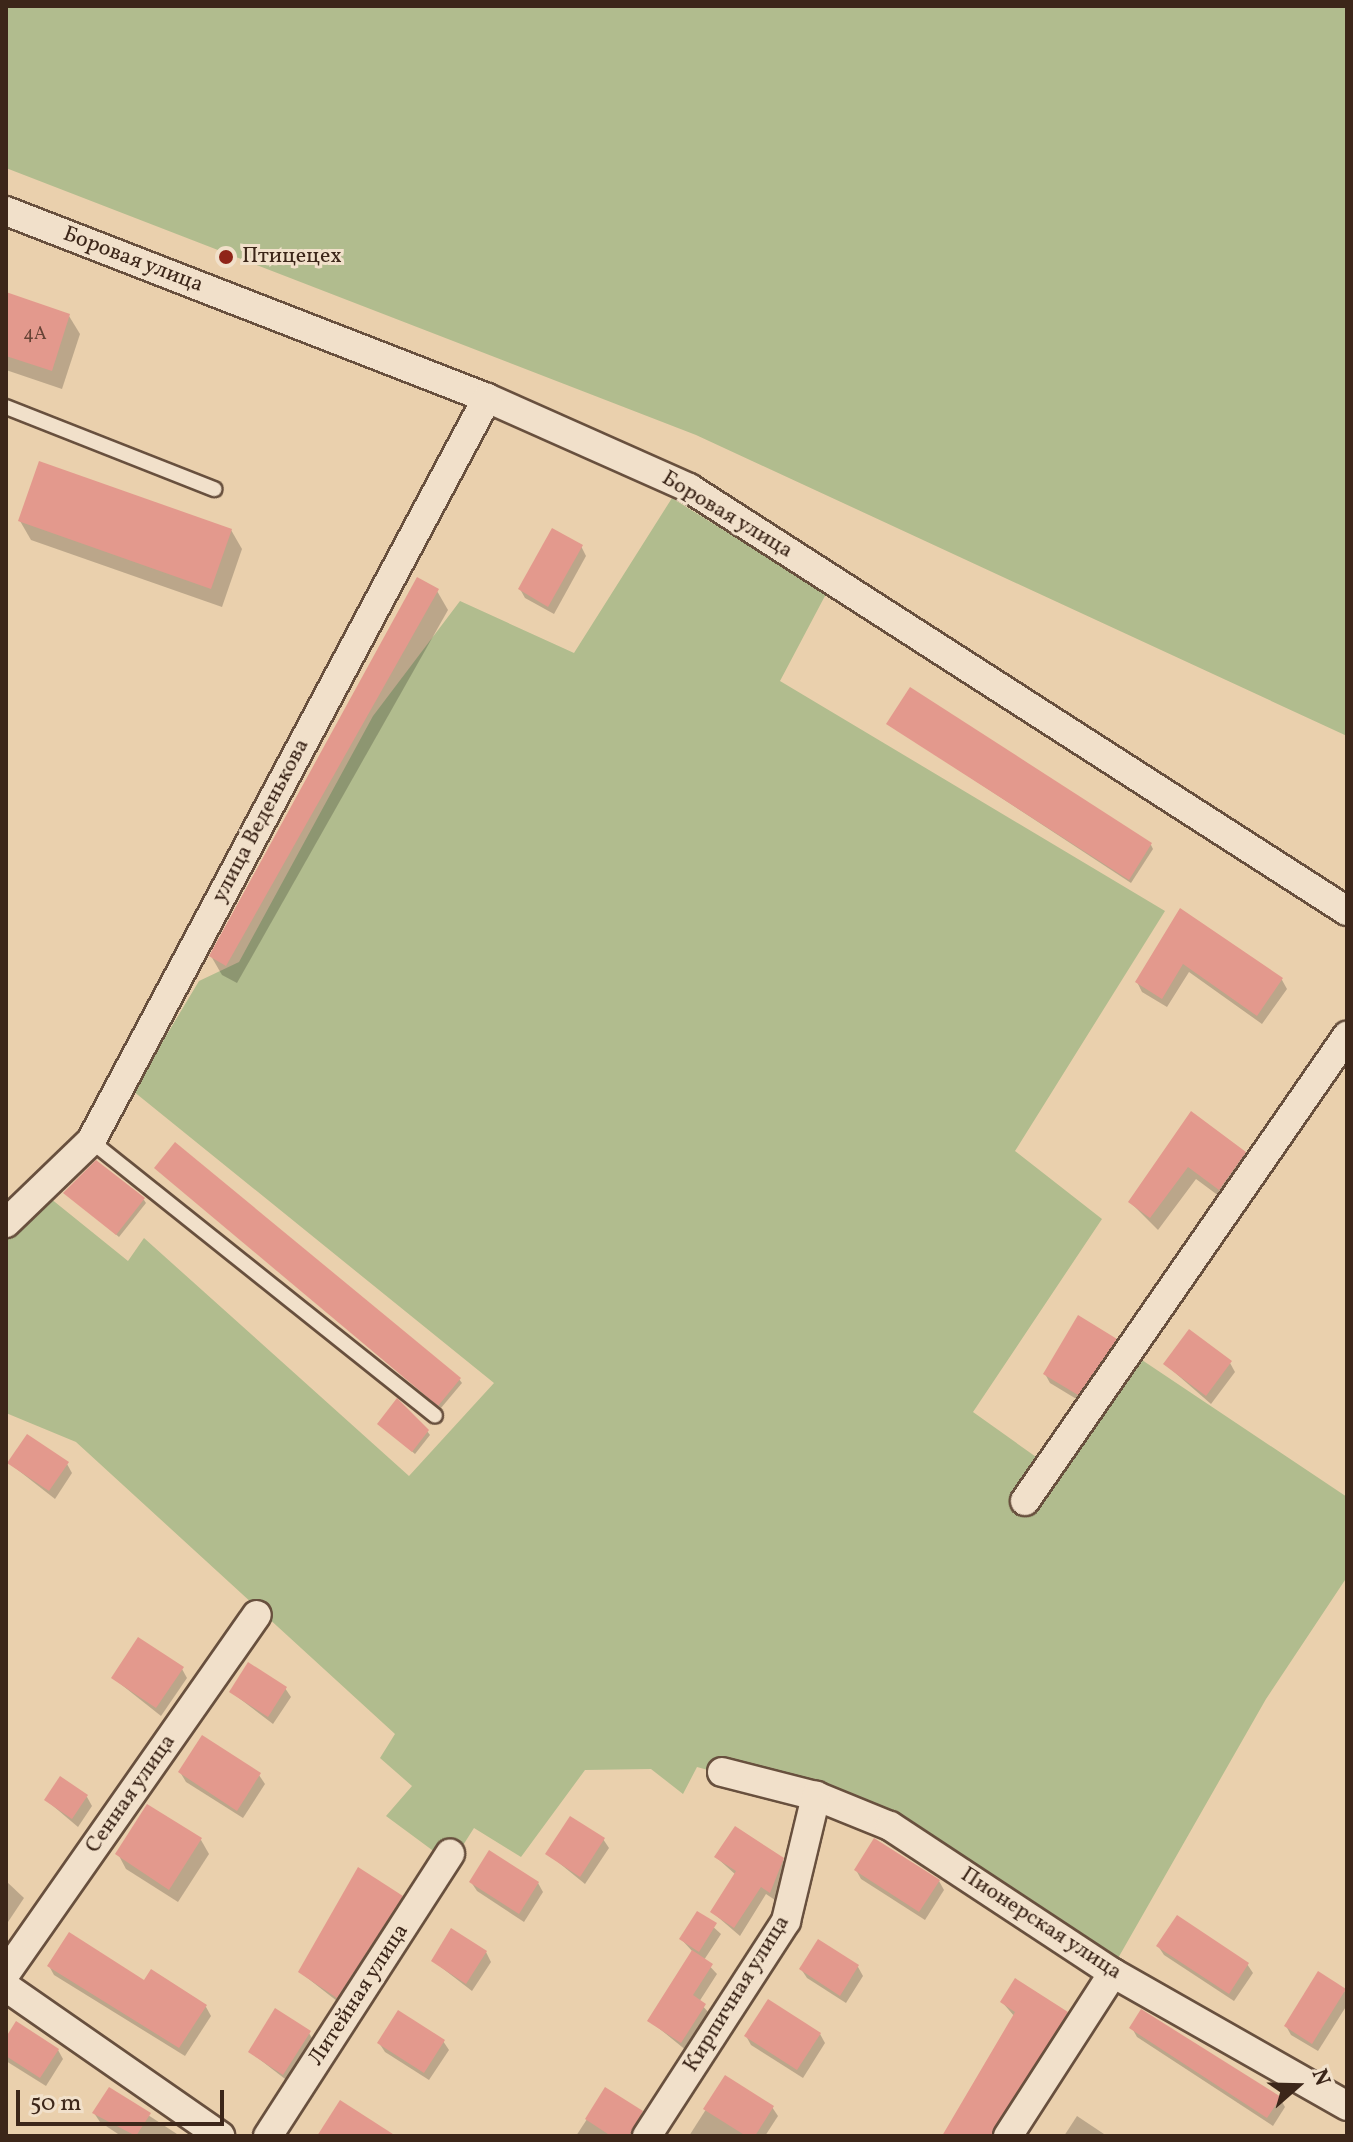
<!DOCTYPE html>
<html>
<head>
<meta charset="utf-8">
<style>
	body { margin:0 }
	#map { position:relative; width:1353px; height:2142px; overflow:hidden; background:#ead0ad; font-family:Vollkorn,serif }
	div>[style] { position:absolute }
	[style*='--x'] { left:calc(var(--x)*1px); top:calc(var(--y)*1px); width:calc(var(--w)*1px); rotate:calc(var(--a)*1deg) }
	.green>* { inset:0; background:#b1bc8e }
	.shadow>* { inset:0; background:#0003 }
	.building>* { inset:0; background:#e3998d }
	.roads { filter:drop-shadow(2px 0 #68503e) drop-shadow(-2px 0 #68503e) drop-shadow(0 2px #68503e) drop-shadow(0 -2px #68503e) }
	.service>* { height:14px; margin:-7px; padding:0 7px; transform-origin:7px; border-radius:7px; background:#f1e0ca }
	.minor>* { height:28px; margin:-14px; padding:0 14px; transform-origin:14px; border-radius:14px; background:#f1e0ca }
	.dots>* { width:22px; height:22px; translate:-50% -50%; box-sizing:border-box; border:4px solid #f1e0ca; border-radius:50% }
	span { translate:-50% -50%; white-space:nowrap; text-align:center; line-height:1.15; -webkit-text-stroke:6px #f1e0ca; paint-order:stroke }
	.number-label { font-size:18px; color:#664336 }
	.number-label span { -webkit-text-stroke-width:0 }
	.poi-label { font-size:22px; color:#3c2619 }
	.left { translate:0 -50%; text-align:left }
	.street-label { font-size:22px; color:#3c2619 }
	.frame { position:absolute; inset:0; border:8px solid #3c2619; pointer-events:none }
	.north { position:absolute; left:1257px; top:2046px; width:80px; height:80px; -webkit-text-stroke:6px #f1e0ca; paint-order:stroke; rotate:70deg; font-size:22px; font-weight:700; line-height:32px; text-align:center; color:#3c2619 }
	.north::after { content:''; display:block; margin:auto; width:28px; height:36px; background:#3c2619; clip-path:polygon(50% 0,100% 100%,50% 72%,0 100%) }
	.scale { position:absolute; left:16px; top:2090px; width:208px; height:36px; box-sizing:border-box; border:4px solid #3c2619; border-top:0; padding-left:10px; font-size:24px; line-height:28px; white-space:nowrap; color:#3c2619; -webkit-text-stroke:6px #f1e0ca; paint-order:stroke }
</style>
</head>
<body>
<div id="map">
	<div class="green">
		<i style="clip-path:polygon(6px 6px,1347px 6px,1347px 736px,696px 435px,6px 168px)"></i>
		<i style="clip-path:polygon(672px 498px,826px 594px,780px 681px,1165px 911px,1015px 1151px,1102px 1219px,973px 1412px,1046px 1464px,1136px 1356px,1347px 1497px,1347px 1577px,1266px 1699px,1113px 1967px,897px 1822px,697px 1767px,683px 1794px,651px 1769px,585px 1770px,521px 1857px,474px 1828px,451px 1864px,386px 1816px,412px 1786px,380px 1758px,395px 1734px,76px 1442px,6px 1413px,6px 1241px,45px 1194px,128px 1261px,144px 1238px,409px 1476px,494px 1383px,133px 1091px,199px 981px,239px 962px,373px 716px,460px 601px,574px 653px)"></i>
	</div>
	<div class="shadow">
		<i style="clip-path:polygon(6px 295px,69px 316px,80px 334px,62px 389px,6px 370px)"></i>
		<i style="clip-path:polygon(20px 521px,231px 530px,242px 549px,222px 607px,31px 540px)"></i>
		<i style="clip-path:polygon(581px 546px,586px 556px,554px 614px,525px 598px,520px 589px)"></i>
		<i style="clip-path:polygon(437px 591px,448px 610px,237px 983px,222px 975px,211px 956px)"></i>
		<i style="clip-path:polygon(889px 724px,1151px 845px,1153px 849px,1131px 883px)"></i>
		<i style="clip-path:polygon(1181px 911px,1282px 980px,1287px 989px,1262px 1024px,1189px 972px,1167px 1007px,1142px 992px,1137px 982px)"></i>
		<i style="clip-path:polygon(1192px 1114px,1245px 1153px,1252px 1166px,1227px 1202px,1196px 1179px,1158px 1230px,1130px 1202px)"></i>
		<i style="clip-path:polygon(156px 1168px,459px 1379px,462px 1383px,441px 1408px)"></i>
		<i style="clip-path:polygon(66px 1193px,144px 1200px,146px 1203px,119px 1237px)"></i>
		<i style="clip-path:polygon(1115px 1340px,1121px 1349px,1083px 1403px,1050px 1383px,1045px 1374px)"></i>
		<i style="clip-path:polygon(1230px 1363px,1235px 1372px,1211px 1404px,1165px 1364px)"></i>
		<i style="clip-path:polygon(379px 1424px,427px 1431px,430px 1435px,415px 1454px)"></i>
		<i style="clip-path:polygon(9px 1463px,67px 1464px,72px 1473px,55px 1499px)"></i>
		<i style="clip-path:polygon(182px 1669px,187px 1678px,161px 1716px,113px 1678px)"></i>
		<i style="clip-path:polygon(285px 1688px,291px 1697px,273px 1724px,231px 1692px)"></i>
		<i style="clip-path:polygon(180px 1772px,259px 1775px,265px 1784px,243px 1818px,186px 1782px)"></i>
		<i style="clip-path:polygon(87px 1797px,92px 1806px,78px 1827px,46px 1800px)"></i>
		<i style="clip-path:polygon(603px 1839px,609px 1848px,585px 1884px,548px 1854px)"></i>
		<i style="clip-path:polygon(201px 1840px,209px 1854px,178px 1902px,126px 1869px,118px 1854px)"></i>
		<i style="clip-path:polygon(717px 1858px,782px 1859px,788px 1868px,775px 1900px,766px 1894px,740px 1936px,712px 1912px,736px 1875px)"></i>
		<i style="clip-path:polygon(359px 1870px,401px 1897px,407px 1906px,342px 2005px,301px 1973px)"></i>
		<i style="clip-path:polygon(856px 1870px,939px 1881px,944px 1890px,925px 1920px,861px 1879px)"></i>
		<i style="clip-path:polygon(6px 1881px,24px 1898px,6px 1925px)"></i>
		<i style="clip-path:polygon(471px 1882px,538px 1883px,543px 1892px,524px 1922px,477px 1891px)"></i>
		<i style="clip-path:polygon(698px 1913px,721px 1934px,704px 1960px,717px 1974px,699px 2002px,710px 2014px,687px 2051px,650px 2021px,693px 1952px,681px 1939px)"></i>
		<i style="clip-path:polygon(819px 1942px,858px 1967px,863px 1976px,846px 2003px,807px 1978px,801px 1969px)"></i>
		<i style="clip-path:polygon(1158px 1946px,1247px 1964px,1253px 1973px,1234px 2001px,1164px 1955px)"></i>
		<i style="clip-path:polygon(486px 1952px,491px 1962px,472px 1991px,433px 1961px)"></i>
		<i style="clip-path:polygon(49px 1966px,145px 1983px,206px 2007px,211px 2016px,185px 2056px,54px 1975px)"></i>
		<i style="clip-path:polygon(1345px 1991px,1347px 2005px,1318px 2051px,1291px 2035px,1286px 2026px)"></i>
		<i style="clip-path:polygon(1002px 2002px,1066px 2013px,1072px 2023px,1000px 2136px,945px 2136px,1015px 2017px)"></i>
		<i style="clip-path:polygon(1132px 2028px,1280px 2098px,1285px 2107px,1273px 2126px,1137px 2037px)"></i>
		<i style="clip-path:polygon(309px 2033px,314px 2042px,289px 2082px,250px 2052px)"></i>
		<i style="clip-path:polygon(820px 2034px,825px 2043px,803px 2078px,751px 2045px,746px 2036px)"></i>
		<i style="clip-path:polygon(6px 2041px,58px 2050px,63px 2059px,46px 2086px,6px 2061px)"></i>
		<i style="clip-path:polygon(443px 2041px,449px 2050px,429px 2080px,385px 2052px,379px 2043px)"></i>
		<i style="clip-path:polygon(726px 2078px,772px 2107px,778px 2116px,765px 2136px,689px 2136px)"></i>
		<i style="clip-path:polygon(110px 2090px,180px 2136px,121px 2136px,100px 2122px,94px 2113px)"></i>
		<i style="clip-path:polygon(606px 2090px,641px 2113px,647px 2122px,638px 2136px,576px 2136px)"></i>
		<i style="clip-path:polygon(1077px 2116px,1107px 2136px,1064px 2136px)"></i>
	</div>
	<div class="building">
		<i style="clip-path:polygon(6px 292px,70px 314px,52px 371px,6px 356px)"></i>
		<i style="clip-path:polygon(39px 461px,232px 529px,211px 589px,18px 521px)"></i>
		<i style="clip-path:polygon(552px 528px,583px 545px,548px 607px,518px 589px)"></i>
		<i style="clip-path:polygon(417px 577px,439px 589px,226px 966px,209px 956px)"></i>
		<i style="clip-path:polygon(910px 687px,1152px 843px,1129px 880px,886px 724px)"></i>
		<i style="clip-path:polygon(1180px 908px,1283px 978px,1257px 1016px,1183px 964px,1162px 999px,1135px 982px)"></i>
		<i style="clip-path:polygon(1191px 1111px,1246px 1152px,1219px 1190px,1188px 1167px,1150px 1218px,1128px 1202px)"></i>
		<i style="clip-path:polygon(175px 1142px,461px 1378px,438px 1406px,154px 1168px)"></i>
		<i style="clip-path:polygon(96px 1160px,145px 1198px,116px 1235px,63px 1193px)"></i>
		<i style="clip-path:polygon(1078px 1315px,1117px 1339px,1078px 1395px,1043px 1374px)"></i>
		<i style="clip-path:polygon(1189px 1329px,1232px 1361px,1206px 1396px,1163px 1364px)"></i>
		<i style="clip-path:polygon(397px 1398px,429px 1430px,412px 1452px,377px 1424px)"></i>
		<i style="clip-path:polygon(27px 1434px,69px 1462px,49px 1491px,7px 1463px)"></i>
		<i style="clip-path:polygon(138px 1637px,184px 1667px,156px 1708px,111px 1678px)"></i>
		<i style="clip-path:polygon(248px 1662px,287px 1687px,268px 1717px,229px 1692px)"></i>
		<i style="clip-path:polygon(202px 1735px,261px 1773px,237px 1811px,178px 1772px)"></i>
		<i style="clip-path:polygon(60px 1776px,88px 1795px,72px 1819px,44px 1800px)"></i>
		<i style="clip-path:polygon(147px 1804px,202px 1838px,169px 1890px,115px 1854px)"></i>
		<i style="clip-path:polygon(570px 1816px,605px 1838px,580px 1877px,545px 1854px)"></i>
		<i style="clip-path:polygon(735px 1826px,784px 1858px,770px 1893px,761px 1887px,734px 1928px,710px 1912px,736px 1871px,714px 1857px)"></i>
		<i style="clip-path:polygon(874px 1838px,940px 1880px,919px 1912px,854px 1870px)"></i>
		<i style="clip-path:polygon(489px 1850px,539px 1882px,519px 1914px,469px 1882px)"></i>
		<i style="clip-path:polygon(358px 1867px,403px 1896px,337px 1998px,298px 1972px)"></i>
		<i style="clip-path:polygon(697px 1911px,717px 1923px,699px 1952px,679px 1939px)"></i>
		<i style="clip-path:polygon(1177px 1915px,1249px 1963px,1229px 1994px,1156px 1946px)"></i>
		<i style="clip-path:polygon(451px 1928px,487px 1951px,466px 1984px,431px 1961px)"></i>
		<i style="clip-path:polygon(69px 1932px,144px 1980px,151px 1969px,207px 2005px,179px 2048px,47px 1966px)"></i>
		<i style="clip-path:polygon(818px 1939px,859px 1965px,840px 1996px,799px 1969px)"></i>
		<i style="clip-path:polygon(692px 1950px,713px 1964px,693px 1995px,706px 2004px,681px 2043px,647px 2021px)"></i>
		<i style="clip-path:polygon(1318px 1971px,1346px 1989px,1312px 2044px,1284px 2026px)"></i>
		<i style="clip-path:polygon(1015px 1978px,1068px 2012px,991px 2136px,942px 2136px,1015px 2012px,1000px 2002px)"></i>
		<i style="clip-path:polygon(768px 1999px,821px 2033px,797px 2070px,744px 2036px)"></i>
		<i style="clip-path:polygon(275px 2008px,311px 2031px,283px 2075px,248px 2052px)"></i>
		<i style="clip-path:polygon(1141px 2009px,1281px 2097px,1267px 2118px,1129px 2028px)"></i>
		<i style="clip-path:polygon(398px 2010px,445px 2040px,424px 2073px,377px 2043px)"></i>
		<i style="clip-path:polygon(16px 2021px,59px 2049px,40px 2078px,6px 2056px,6px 2037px)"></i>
		<i style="clip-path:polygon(725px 2075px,774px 2106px,755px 2136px,746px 2136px,703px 2109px)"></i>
		<i style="clip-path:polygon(109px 2087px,151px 2113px,136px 2136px,92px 2113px)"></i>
		<i style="clip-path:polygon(605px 2087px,643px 2111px,629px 2136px,611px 2136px,585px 2119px)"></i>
		<i style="clip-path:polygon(340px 2100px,396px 2136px,317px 2136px)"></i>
	</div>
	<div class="roads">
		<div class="service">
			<i style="--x:6;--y:407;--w:224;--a:21.5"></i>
			<i style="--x:91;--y:1141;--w:440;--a:38.6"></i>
		</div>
		<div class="minor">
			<i style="--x:6;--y:211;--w:516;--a:21.24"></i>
			<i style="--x:487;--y:398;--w:221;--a:24"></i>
			<i style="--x:689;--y:488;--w:782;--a:32.74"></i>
			<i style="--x:6;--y:1223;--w:118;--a:-44"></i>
			<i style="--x:91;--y:1141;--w:842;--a:-61.94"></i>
			<i style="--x:1025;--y:1501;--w:566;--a:-55.3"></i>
			<i style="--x:722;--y:1772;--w:97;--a:14.3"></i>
			<i style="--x:816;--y:1796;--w:80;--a:22.1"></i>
			<i style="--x:890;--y:1826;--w:267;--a:33.4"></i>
			<i style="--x:1113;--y:1973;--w:269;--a:29.6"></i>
			<i style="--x:6;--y:1973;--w:437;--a:-55"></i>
			<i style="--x:6;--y:1987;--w:261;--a:34.8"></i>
			<i style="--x:268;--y:2136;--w:336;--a:-57.2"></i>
			<i style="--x:647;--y:2136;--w:256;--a:-57.1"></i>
			<i style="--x:786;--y:1921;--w:129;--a:-76.5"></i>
			<i style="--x:1008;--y:2136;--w:194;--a:-57.2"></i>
		</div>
	</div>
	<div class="dots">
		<i style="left:226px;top:257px;background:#8f2418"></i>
	</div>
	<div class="number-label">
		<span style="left:35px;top:335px">4А</span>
	</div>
	<div class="poi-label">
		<span class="left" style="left:242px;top:257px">Птицецех</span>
	</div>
	<div class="street-label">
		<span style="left:133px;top:260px;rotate:21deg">Боровая улица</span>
		<span style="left:727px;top:515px;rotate:31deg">Боровая улица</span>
		<span style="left:261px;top:821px;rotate:-62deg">улица Веденькова</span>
		<span style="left:131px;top:1794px;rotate:-55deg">Сенная улица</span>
		<span style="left:1041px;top:1924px;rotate:33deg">Пионерская улица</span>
		<span style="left:737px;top:1994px;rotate:-58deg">Кирпичная улица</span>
		<span style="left:359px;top:1995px;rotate:-57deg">Литейная улица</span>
	</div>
	<div class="frame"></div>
	<div class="north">N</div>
	<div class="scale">50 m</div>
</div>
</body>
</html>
